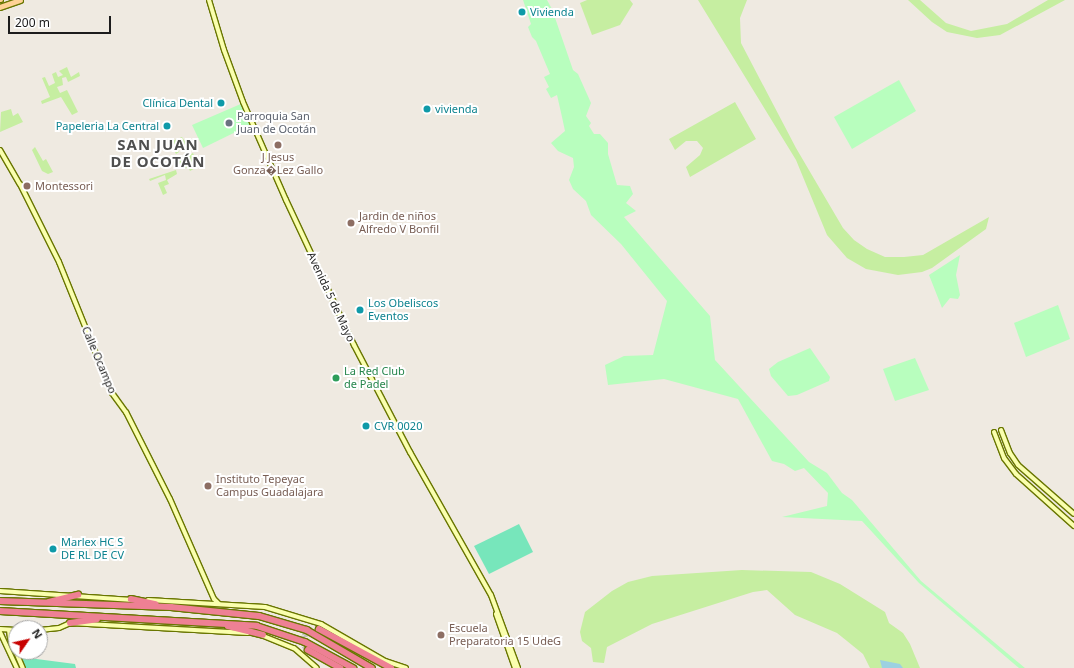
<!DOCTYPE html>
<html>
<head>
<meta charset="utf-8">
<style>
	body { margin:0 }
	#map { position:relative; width:1074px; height:668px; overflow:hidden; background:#efeae1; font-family:"Noto Sans",sans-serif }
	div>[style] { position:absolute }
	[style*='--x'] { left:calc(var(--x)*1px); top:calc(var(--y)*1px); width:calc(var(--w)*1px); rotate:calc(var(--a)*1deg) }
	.grass>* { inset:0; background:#c6eea1 }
	.park>* { inset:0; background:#b8febe }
	.pitch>* { inset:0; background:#77e6bb }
	.water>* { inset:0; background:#9cd1e1 }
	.highway-tunnel>* { height:5.5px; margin-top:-2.75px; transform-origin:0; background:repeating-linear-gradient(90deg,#c5c1ba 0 5.5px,transparent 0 8.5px) }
	.roads { filter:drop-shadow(1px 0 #697600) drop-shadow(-1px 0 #697600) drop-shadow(0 1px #697600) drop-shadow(0 -1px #697600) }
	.secondary>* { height:4px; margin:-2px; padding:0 2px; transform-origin:2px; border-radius:2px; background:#faffae }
	.primary>* { height:4.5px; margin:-2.25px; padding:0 2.25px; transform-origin:2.25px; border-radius:2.25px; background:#ffd295 }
	.highway>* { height:5.5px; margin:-2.75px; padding:0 2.75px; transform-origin:2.75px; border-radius:2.75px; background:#ee8094 }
	.dots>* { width:11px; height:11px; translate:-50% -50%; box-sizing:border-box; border:2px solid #fff; border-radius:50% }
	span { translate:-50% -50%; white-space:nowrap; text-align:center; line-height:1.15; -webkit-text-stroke:4px #fff; paint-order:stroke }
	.culture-label { font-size:11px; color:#0d838f }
	.left { translate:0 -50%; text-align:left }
	.right { translate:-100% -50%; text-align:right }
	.worship-label { font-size:11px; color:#5b616d }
	.education-label { font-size:11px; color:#785e54 }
	.street-label { font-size:11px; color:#1c1c1c }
	.leisure-label { font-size:11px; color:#27864d }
	.district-label { font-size:15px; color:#4f4f4f; font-weight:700; letter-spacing:1px }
	.north { position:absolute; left:8px; top:620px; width:40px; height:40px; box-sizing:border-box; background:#fff; border:1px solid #a4a4a4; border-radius:50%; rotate:56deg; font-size:11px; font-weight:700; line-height:16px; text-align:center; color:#1c1c1c }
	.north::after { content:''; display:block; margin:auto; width:14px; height:18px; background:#c80100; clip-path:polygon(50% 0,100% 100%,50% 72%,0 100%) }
	.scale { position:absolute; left:8px; top:16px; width:103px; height:18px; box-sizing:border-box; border:2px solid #1c1c1c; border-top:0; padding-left:5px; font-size:12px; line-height:14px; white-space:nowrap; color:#1c1c1c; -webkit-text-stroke:3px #fff; paint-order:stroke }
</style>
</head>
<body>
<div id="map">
	<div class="grass">
		<i style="clip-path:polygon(587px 0,630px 0,633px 4px,620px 25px,592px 35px,580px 3px)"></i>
		<i style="clip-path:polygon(698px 0,747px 0,740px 18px,741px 43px,796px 148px,843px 228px,854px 240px,867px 249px,885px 257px,904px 257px,923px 255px,989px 217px,986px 229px,932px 268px,922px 272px,898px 275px,866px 269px,847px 258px,827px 235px,796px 160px)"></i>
		<i style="clip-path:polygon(908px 0,920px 0,946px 23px,971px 31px,1007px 24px,1048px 0,1065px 0,1000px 35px,977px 38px,947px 32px,932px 22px)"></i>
		<i style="clip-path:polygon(67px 67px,71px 77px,79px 72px,80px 76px,68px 82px,66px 77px,62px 78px,63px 85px,57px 87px,60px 93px,67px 90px,78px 112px,72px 115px,61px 97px,42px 104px,41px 101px,50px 97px,42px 78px,45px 77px,49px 86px,55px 83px,52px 74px,56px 72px,58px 77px,63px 75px,59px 71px)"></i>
		<i style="clip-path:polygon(735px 102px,756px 139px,690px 177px,686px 167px,700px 155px,703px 148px,697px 141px,686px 141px,675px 150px,669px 139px)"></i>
		<i style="clip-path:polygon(11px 109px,13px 116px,18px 113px,23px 122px,0 132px,1px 112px)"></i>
		<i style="clip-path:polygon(182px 137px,188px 146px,178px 149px,179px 152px,176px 154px,170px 142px)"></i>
		<i style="clip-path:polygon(35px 147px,43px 161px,46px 159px,53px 172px,48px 174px,42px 171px,32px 150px)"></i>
		<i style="clip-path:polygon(193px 153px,195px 158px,201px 156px,194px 160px,197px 167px,190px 171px,188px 167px,183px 169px,178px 161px)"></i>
		<i style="clip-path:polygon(176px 170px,177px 174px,167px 180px,169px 184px,164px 186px,167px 193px,163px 195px,158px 183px,166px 180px,165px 175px,150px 181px,149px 179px)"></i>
		<i style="clip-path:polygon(742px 570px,811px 572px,840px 584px,885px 612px,889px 623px,903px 633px,910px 644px,920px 668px,870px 668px,863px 654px,847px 641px,837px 633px,795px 615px,767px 590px,753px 592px,652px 624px,607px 647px,604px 663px,593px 662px,591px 648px,582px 641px,580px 632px,585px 612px,612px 591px,628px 582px,652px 576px)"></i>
	</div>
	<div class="park">
		<i style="clip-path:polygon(523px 0,547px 0,552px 9px,573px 70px,578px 74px,591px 103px,586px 116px,591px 123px,589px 126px,594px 134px,600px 134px,608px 143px,608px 154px,617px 185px,630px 186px,633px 194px,626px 203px,636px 211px,624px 217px,710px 316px,715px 360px,809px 462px,827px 473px,842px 493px,852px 500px,921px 581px,1025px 668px,1019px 668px,919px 583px,862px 521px,782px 517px,827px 506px,828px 493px,804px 468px,795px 471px,784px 464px,772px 461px,738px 399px,664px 379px,608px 385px,605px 365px,624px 356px,653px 355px,667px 301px,621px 244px,591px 215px,586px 201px,573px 189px,569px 180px,574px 167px,573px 158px,558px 151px,551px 143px,565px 131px,562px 117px,557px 95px,551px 98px,546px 89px,549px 87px,544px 77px,550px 74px,536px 41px,532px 37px,528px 27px,531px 24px)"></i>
		<i style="clip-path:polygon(899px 80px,916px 111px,852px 149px,834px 117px)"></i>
		<i style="clip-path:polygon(243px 103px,252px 124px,203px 148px,192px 125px)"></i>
		<i style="clip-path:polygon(960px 255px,956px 275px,960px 295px,958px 299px,950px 298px,942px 308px,929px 275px)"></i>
		<i style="clip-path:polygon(1058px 305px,1070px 339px,1026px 357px,1014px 323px)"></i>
		<i style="clip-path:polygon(810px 348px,830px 377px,829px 381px,797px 395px,788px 396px,771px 376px,769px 369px,778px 362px)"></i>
		<i style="clip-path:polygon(915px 358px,929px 390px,895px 401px,883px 369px)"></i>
	</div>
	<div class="pitch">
		<i style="clip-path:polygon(519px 524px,533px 552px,489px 574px,474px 546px)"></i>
		<i style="clip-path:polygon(21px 657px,75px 664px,76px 668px,26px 668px)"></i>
	</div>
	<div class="water">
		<i style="clip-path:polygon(880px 660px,900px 664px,903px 668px,882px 668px)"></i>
	</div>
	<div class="highway-tunnel">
		<i style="--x:308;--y:650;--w:6;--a:-135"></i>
		<i style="--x:304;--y:646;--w:10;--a:-90"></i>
		<i style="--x:304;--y:636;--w:6;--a:-59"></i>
		<i style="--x:307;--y:631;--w:12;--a:-9"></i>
	</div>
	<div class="roads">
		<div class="secondary">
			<i style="--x:209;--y:0;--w:52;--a:73.3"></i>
			<i style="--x:224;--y:50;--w:55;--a:69.9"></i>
			<i style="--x:243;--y:102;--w:107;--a:66.3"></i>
			<i style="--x:286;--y:200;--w:160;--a:64.9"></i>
			<i style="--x:354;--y:345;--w:121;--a:62.4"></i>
			<i style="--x:410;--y:452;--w:164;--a:60.5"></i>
			<i style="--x:491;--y:595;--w:78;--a:69.7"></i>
			<i style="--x:0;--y:150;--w:39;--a:60"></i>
			<i style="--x:20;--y:184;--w:87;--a:63.4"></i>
			<i style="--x:59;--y:262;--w:141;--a:68"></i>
			<i style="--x:112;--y:393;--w:24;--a:54"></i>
			<i style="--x:126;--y:412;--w:97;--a:63.2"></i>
			<i style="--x:170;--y:499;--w:109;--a:66.3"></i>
			<i style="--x:214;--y:599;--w:7;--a:45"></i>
			<i style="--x:1001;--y:430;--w:25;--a:69"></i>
			<i style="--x:1010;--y:453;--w:14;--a:56"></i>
			<i style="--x:1018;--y:465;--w:74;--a:41.2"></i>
			<i style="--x:994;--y:432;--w:28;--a:69"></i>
			<i style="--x:1004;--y:458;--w:20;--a:53"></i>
			<i style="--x:1016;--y:474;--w:78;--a:41.9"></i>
			<i style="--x:0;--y:591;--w:133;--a:3.9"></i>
			<i style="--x:148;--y:600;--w:117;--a:3.4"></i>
			<i style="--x:265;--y:607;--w:59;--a:16.9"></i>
			<i style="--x:321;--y:624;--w:74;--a:30"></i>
			<i style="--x:385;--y:661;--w:22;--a:18"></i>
			<i style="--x:496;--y:614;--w:57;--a:70.6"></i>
			<i style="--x:0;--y:629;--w:16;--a:4"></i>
			<i style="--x:9;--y:630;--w:8;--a:83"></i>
			<i style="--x:10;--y:638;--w:33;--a:67"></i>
			<i style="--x:40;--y:630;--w:19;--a:-6"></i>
			<i style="--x:59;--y:628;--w:12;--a:-24"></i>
			<i style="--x:70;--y:623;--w:178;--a:3.2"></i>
			<i style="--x:0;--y:632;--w:40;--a:65"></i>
			<i style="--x:261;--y:635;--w:35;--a:22"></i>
			<i style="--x:294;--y:648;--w:30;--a:41"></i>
		</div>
		<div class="primary">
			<i style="--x:0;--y:0;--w:1;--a:0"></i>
			<i style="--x:0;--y:7;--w:21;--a:-19"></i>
		</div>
		<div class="highway">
			<i style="--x:131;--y:599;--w:25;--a:12"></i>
			<i style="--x:0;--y:601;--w:171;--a:2"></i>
			<i style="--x:171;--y:607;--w:88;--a:5.8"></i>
			<i style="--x:259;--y:616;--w:50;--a:16.3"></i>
			<i style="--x:307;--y:630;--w:75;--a:30.3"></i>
			<i style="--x:49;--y:602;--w:30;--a:-14"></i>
			<i style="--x:0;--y:611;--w:257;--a:3.3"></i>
			<i style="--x:257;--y:626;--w:51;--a:18.4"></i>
			<i style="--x:305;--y:642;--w:55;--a:28.4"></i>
			<i style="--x:70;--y:623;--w:27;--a:-8"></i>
			<i style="--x:228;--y:626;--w:36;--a:14"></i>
			<i style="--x:319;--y:629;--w:82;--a:28.4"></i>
			<i style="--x:308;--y:650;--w:37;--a:29"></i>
		</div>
	</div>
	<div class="dots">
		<i style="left:522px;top:12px;background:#0f9aa8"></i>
		<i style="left:221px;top:103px;background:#0f9aa8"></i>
		<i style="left:427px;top:109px;background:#0f9aa8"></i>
		<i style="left:229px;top:123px;background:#6b7280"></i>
		<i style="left:167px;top:126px;background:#0f9aa8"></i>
		<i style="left:278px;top:145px;background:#8d6e63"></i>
		<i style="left:27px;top:186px;background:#8d6e63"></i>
		<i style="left:351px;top:223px;background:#8d6e63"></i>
		<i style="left:360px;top:310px;background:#0f9aa8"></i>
		<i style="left:336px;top:378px;background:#2e9e5b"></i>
		<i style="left:366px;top:426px;background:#0f9aa8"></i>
		<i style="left:208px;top:486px;background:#8d6e63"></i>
		<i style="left:53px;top:549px;background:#0f9aa8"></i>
		<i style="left:441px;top:635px;background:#8d6e63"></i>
	</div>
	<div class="culture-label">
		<span class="left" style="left:530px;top:12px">Vivienda</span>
		<span class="right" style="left:213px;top:103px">Clínica Dental</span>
		<span class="left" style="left:435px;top:109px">vivienda</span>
		<span class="right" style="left:159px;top:126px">Papeleria La Central</span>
		<span class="left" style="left:368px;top:310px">Los Obeliscos<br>Eventos</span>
		<span class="left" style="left:374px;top:426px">CVR 0020</span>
		<span class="left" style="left:61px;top:549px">Marlex HC S<br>DE RL DE CV</span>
	</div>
	<div class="worship-label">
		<span class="left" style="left:237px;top:123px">Parroquia San<br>Juan de Ocotán</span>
	</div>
	<div class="education-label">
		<span style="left:278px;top:164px">J Jesus<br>Gonza�Lez Gallo</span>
		<span class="left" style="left:35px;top:186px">Montessori</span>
		<span class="left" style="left:359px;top:223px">Jardin de niños<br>Alfredo V Bonfil</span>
		<span class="left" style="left:216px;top:486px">Instituto Tepeyac<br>Campus Guadalajara</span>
		<span class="left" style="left:449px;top:635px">Escuela<br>Preparatoria 15 UdeG</span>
	</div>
	<div class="street-label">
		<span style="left:331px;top:297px;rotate:65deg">Avenida 5 de Mayo</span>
		<span style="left:99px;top:360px;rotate:67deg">Calle Ocampo</span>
	</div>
	<div class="leisure-label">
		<span class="left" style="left:344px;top:378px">La Red Club<br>de Padel</span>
	</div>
	<div class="district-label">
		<span style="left:158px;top:153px">SAN JUAN<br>DE OCOTÁN</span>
	</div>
	<div class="north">N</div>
	<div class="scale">200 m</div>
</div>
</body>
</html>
